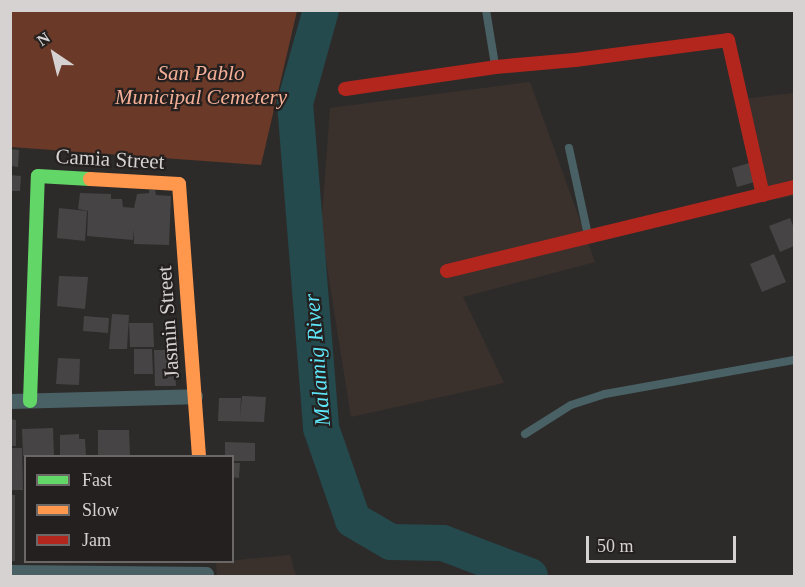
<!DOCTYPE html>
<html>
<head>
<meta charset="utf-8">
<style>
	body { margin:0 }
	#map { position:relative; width:805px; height:587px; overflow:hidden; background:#2d2b2a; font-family:Georgia,serif }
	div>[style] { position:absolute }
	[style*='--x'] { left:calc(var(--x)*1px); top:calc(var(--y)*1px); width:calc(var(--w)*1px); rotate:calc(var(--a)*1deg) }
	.built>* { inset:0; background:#3a312d }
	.green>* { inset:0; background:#6a3927 }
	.river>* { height:36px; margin:-18px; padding:0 18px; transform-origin:18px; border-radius:18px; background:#244a4e }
	.building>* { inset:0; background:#464444 }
	.lane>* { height:8px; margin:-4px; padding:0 4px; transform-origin:4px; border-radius:4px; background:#496165 }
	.street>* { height:15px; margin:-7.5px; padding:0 7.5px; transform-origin:7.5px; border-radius:7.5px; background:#496165 }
	.fast>* { height:14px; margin:-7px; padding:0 7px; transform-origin:7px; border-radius:7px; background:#63d668 }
	.slow>* { height:14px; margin:-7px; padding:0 7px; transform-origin:7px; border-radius:7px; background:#ff974d }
	.jam>* { height:14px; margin:-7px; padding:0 7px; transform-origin:7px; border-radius:7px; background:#b3261e }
	span { translate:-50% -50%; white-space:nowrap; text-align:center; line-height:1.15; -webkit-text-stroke:4.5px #24201f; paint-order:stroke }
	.park-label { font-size:21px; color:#f5b097; font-style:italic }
	.street-label { font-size:21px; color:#d5d2d1 }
	.water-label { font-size:22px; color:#5ee6f8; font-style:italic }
	.frame { position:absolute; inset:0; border:12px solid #d5d2d1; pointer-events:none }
	.legend { position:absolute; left:24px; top:455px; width:210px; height:108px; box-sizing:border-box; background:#24201f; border:2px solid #6b6766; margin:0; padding:8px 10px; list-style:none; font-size:18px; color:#d5d2d1 }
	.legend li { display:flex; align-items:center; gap:12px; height:30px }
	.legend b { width:30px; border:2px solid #6b6766 }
	.north { position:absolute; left:24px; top:24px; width:60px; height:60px; -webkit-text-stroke:4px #24201f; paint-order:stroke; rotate:325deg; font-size:16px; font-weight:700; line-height:24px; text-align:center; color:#d5d2d1 }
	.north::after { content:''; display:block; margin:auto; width:21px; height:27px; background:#d5d2d1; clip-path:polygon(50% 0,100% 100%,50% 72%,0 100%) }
	.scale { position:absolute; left:586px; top:536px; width:150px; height:27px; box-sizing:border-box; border:3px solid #d5d2d1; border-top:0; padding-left:8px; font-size:18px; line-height:21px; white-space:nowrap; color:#d5d2d1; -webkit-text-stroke:4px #24201f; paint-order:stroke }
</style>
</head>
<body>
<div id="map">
	<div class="built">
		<i style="clip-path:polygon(530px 82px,595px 262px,463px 297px,504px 383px,351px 417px,321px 229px,330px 108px)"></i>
		<i style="clip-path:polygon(794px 93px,794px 196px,765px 201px,744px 99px)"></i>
		<i style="clip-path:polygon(290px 555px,296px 576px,217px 576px,216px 562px)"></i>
	</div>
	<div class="green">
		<i style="clip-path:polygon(10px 11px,297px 11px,261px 165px,11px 147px)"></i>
	</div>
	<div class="river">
		<i style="--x:321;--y:10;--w:97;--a:105.6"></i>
		<i style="--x:295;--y:103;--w:326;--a:85.4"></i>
		<i style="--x:321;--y:428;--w:97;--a:70.8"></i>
		<i style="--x:353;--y:520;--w:44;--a:30.1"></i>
		<i style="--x:391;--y:542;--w:52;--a:1.1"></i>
		<i style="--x:443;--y:543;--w:93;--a:20.8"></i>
	</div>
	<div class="building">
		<i style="clip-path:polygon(10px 149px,19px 150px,18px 167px,10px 166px)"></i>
		<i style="clip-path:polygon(753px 162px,758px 181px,737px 187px,732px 168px)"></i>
		<i style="clip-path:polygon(10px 175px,21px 176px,20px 191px,10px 191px)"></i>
		<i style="clip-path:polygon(149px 190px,155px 190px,156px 195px,171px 196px,169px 245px,134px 244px,134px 229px,133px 240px,87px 236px,88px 211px,78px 209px,80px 193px,111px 194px,111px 199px,122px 199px,123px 207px,134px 208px,137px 194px,149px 193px)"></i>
		<i style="clip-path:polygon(59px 208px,87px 211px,85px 241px,57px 238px)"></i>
		<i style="clip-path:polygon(790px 218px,794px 228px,794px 246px,780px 252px,769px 226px)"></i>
		<i style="clip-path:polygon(774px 254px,786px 282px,762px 292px,750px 264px)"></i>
		<i style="clip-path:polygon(59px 276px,88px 277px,85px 309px,57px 306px)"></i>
		<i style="clip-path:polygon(112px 314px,129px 315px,127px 349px,109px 349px)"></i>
		<i style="clip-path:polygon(84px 316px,109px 318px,108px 333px,83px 331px)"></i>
		<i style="clip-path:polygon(129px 323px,153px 323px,154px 347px,130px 347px)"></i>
		<i style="clip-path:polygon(134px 349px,152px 349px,153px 374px,134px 374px)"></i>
		<i style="clip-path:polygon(154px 350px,174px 350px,176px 386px,155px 386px)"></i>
		<i style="clip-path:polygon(58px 358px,80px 359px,79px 385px,56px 384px)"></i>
		<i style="clip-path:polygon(242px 396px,266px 397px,264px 422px,218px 421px,219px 398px,241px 398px,240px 418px)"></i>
		<i style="clip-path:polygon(10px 419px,16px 420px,16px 446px,10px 446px)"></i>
		<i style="clip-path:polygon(53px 428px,54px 456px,23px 456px,22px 429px)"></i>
		<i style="clip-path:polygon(98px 430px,129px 430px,130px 456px,98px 456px)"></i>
		<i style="clip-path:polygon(79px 434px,79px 439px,85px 439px,86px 456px,60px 456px,60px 435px)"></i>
		<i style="clip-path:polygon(225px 442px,255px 443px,255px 461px,232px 461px,232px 456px,225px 456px)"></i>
		<i style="clip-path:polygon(10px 448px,22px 448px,23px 490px,10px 490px)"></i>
		<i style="clip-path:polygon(232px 463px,240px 463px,239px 478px,232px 477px)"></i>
		<i style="clip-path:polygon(10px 495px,15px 495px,15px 561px,10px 561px)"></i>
	</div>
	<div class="lane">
		<i style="--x:486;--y:10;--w:56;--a:80.7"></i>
		<i style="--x:569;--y:148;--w:89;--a:77.7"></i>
		<i style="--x:525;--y:434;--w:54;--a:-32.2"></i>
		<i style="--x:571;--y:405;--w:36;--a:-18"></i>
		<i style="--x:605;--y:394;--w:192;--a:-10.2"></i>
	</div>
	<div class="street">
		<i style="--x:10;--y:401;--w:185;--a:-1.5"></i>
		<i style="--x:10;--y:572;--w:196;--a:0.6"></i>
	</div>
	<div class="fast">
		<i style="--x:30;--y:401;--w:225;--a:-88"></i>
		<i style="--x:38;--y:176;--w:52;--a:3.3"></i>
	</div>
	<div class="slow">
		<i style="--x:90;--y:179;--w:89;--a:3.2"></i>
		<i style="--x:179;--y:184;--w:273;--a:85.8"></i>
	</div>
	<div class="jam">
		<i style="--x:345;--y:89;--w:152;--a:-8.3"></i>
		<i style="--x:495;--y:67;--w:80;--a:-5"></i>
		<i style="--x:575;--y:60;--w:154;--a:-7.4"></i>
		<i style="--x:728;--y:40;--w:159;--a:77.3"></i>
		<i style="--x:447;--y:271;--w:357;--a:-13.6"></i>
	</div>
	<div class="park-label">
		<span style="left:201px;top:85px">San Pablo<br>Municipal Cemetery</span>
	</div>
	<div class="street-label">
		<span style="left:110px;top:159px;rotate:3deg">Camia Street</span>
		<span style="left:168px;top:322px;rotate:-94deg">Jasmin Street</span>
	</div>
	<div class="water-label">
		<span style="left:317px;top:360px;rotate:-95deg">Malamig River</span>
	</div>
	<div class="frame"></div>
	<ul class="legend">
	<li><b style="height:8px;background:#63d668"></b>Fast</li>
	<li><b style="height:8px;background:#ff974d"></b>Slow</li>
	<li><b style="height:8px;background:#b3261e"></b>Jam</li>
	</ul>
	<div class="north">N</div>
	<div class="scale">50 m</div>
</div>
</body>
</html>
